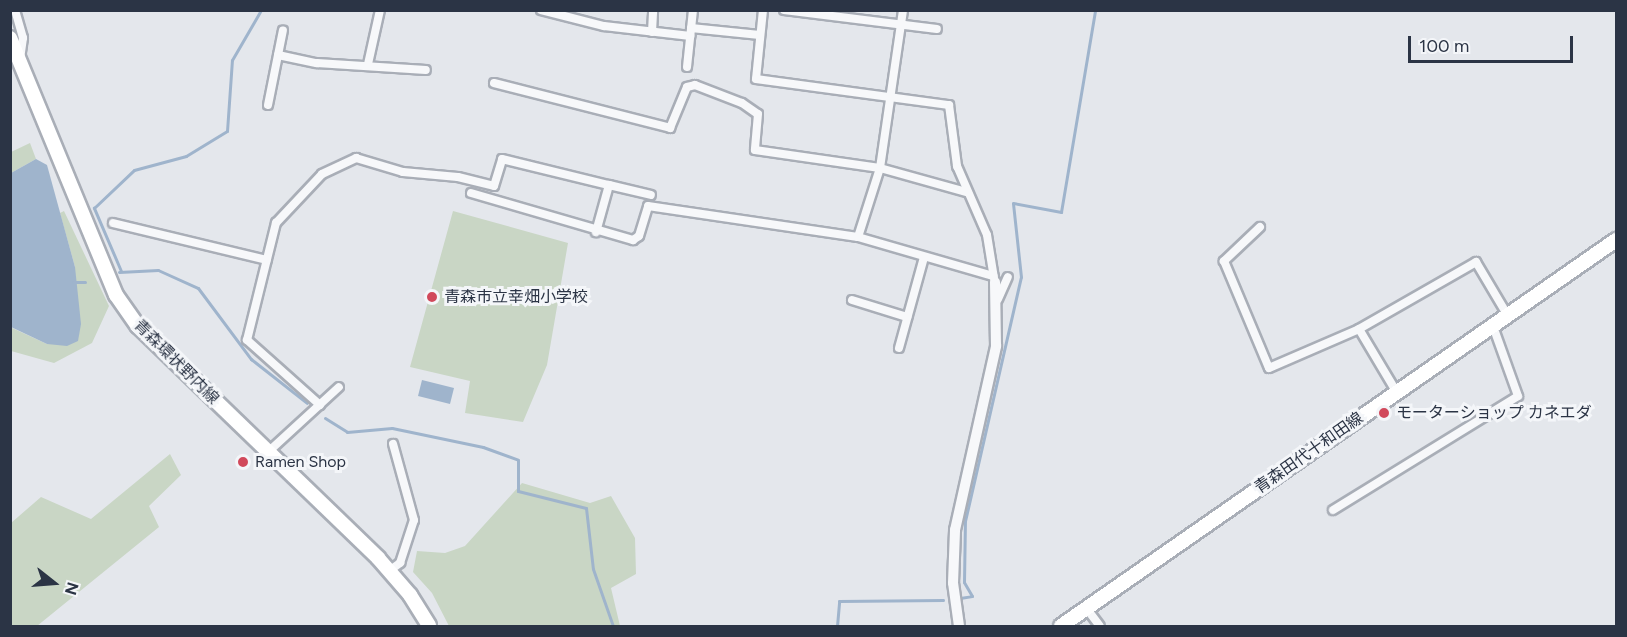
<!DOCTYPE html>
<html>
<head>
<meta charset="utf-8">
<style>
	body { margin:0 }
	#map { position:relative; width:1627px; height:637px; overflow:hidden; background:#e4e7ec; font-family:Figtree,"Noto Sans JP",sans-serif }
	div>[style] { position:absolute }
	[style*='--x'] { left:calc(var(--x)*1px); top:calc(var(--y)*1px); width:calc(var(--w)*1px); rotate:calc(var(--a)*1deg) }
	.green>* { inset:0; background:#c9d6c5 }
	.water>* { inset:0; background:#9fb4cc }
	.stream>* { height:3px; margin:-1.5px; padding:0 1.5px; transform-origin:1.5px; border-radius:1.5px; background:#9fb4cc }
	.roads { filter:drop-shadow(2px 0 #a9aeb7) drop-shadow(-2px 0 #a9aeb7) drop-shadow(0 2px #a9aeb7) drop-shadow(0 -2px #a9aeb7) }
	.minor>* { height:8px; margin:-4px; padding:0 4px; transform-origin:4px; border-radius:4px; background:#f7f8fa }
	.tertiary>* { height:10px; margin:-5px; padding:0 5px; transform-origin:5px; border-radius:5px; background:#f7f8fa }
	.primary>* { height:14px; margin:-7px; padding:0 7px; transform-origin:7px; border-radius:7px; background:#fff }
	.dots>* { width:16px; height:16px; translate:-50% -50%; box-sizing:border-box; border:3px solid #f4f6f9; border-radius:50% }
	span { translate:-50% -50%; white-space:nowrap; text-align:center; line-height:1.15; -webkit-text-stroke:6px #f4f6f9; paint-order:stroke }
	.poi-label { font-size:16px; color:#2b3445 }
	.left { translate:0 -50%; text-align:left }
	.street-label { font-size:16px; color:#2b3445 }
	.frame { position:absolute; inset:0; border:12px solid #2b3445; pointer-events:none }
	.north { position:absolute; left:24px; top:553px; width:60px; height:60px; -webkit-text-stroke:4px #f4f6f9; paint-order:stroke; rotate:107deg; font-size:16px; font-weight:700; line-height:24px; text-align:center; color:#2b3445 }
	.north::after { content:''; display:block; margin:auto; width:21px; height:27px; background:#2b3445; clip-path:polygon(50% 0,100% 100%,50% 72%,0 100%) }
	.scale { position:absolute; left:1408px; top:36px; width:165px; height:27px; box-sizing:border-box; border:3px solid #2b3445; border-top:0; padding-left:8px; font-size:18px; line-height:21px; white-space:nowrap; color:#2b3445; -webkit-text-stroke:4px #f4f6f9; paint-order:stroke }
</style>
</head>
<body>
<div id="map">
	<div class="green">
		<i style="clip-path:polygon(30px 143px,36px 159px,11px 173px,11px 152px)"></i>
		<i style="clip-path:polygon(64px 211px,109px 306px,92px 343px,54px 363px,11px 351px,10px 327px,47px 344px,75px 267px,60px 213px)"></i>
		<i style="clip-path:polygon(453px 211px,568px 243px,547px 365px,523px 422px,465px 413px,470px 381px,410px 367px)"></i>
		<i style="clip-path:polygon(170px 454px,181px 475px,149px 506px,159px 527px,37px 626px,11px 626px,11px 523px,41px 497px,91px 519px)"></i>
		<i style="clip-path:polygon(522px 483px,590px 503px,611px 496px,635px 538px,636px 574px,611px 588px,620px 626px,449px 626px,432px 593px,413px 572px,417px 551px,445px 553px,465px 546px)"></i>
	</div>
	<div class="water">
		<i style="clip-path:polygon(36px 159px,47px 165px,75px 267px,81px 324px,78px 341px,67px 346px,47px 344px,11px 327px,11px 173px)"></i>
		<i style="clip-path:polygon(422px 380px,454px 388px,450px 404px,418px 396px)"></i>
	</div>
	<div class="stream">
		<i style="--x:121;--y:271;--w:69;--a:-113.2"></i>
		<i style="--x:94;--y:208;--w:55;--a:-43.5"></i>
		<i style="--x:134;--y:170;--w:54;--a:-15.1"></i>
		<i style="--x:186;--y:156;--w:48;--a:-31.4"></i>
		<i style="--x:227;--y:131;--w:71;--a:-86"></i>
		<i style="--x:232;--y:60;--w:58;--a:-59.9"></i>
		<i style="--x:119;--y:272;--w:39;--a:-3"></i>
		<i style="--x:158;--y:270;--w:44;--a:24.2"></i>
		<i style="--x:198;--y:288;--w:89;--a:53.3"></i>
		<i style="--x:251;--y:359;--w:71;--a:38.2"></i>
		<i style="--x:73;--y:282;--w:12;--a:0"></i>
		<i style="--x:325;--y:418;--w:26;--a:32"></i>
		<i style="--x:347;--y:432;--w:45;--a:-5.1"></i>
		<i style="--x:392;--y:428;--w:93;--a:11.8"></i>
		<i style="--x:483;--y:447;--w:37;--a:20"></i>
		<i style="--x:518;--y:460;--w:31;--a:90"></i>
		<i style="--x:518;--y:491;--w:70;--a:14"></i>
		<i style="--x:586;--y:508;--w:61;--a:83.5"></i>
		<i style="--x:593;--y:569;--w:60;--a:70.7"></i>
		<i style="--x:960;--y:598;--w:12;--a:-9"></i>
		<i style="--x:972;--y:596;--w:16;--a:-120"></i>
		<i style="--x:964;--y:582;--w:61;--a:-89.1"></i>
		<i style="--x:965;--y:521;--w:250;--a:-77.1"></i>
		<i style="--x:1021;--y:277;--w:74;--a:-96.2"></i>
		<i style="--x:1013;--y:203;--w:49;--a:10.6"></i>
		<i style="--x:1061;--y:212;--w:205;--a:-80.4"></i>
		<i style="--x:837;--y:626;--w:25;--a:-85"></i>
		<i style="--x:839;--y:601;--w:104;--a:-0.6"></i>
	</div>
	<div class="roads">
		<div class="minor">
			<i style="--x:15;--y:10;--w:29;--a:74"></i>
			<i style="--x:23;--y:38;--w:21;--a:98"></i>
			<i style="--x:541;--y:10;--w:65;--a:14.3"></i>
			<i style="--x:604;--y:26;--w:87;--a:6.6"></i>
			<i style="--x:763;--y:10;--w:69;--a:95.8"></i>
			<i style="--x:756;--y:79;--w:195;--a:7.7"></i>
			<i style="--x:949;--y:105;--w:62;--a:82.5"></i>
			<i style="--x:957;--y:166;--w:75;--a:66.5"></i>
			<i style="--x:987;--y:235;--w:44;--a:80.8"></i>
			<i style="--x:784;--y:10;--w:154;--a:7.1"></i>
			<i style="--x:691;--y:28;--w:69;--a:5.8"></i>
			<i style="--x:652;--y:32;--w:22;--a:-87"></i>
			<i style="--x:278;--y:55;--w:40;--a:12"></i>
			<i style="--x:317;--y:63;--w:109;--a:3.7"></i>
			<i style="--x:368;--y:64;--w:55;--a:-77.5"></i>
			<i style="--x:687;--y:67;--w:57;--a:-84"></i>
			<i style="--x:494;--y:83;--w:182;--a:14.3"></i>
			<i style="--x:670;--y:128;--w:44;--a:-67.5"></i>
			<i style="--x:687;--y:87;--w:8;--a:-14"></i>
			<i style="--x:695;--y:85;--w:50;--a:21"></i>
			<i style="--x:742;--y:103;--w:19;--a:35"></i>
			<i style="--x:758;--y:114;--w:36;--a:95"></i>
			<i style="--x:755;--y:150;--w:126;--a:8.2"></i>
			<i style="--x:880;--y:168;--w:89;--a:15.6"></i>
			<i style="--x:268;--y:105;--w:76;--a:-78.7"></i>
			<i style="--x:609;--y:185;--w:43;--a:13.4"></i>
			<i style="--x:471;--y:193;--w:169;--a:16.2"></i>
			<i style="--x:633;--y:240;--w:7;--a:-34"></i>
			<i style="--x:639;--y:236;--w:31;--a:-73"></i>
			<i style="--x:648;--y:206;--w:212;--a:8.4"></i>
			<i style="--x:858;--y:237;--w:141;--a:16.1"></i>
			<i style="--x:113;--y:223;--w:158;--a:13.5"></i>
			<i style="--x:1260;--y:227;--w:50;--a:136.6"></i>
			<i style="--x:1224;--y:261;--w:116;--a:67.2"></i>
			<i style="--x:1269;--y:368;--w:98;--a:-23.4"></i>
			<i style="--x:1359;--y:329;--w:135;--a:-29.8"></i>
			<i style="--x:1476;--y:262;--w:63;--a:59.3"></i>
			<i style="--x:858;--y:237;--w:72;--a:-72.3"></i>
			<i style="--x:880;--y:168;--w:160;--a:-81.7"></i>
			<i style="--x:998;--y:299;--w:24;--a:-66"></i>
			<i style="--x:852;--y:300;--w:58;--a:17.2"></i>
			<i style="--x:1359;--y:329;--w:72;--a:59.2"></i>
			<i style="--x:899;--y:348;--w:94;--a:-74.6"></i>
			<i style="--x:320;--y:405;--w:98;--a:-138.3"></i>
			<i style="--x:247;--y:340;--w:121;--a:-76.1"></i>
			<i style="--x:276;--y:223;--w:67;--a:-46.8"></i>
			<i style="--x:322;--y:174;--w:38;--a:-25"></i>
			<i style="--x:356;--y:158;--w:49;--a:16.6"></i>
			<i style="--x:403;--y:172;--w:55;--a:5.2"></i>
			<i style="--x:458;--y:177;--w:37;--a:14"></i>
			<i style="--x:494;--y:186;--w:28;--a:-73"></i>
			<i style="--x:502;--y:159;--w:110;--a:13.7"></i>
			<i style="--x:609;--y:185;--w:49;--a:105.5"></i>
			<i style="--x:268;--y:452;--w:96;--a:-42.5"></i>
			<i style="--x:1333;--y:510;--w:217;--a:-31.6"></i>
			<i style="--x:1518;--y:396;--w:74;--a:-109.7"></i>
			<i style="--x:389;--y:571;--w:14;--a:-36"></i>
			<i style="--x:400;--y:563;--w:45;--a:-72"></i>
			<i style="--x:414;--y:520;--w:79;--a:-105.4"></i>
			<i style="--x:1087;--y:609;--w:21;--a:53"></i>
		</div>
		<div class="tertiary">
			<i style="--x:959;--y:626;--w:43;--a:-97.9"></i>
			<i style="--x:953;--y:583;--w:53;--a:-87.8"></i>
			<i style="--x:955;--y:530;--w:189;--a:-77.4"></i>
			<i style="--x:996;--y:346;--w:64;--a:-90.9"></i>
		</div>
		<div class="primary">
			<i style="--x:10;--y:38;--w:278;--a:67.6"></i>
			<i style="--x:116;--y:295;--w:38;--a:55"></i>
			<i style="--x:138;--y:326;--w:334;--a:44"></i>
			<i style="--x:378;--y:558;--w:49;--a:49.1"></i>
			<i style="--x:410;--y:595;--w:36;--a:58"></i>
			<i style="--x:1061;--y:626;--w:676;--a:-34.82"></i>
		</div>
	</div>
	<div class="dots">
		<i style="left:432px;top:297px;background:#d1495b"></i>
		<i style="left:1384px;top:413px;background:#d1495b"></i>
		<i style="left:243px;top:462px;background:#d1495b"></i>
	</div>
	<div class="poi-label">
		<span class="left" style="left:444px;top:297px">青森市立幸畑小学校</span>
		<span class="left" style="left:1396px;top:413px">モーターショップ カネエダ</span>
		<span class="left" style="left:255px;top:462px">Ramen Shop</span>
	</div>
	<div class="street-label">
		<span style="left:176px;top:362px;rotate:45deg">青森環状野内線</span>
		<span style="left:1309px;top:453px;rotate:-35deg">青森田代十和田線</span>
	</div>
	<div class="frame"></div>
	<div class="north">N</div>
	<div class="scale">100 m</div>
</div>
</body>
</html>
